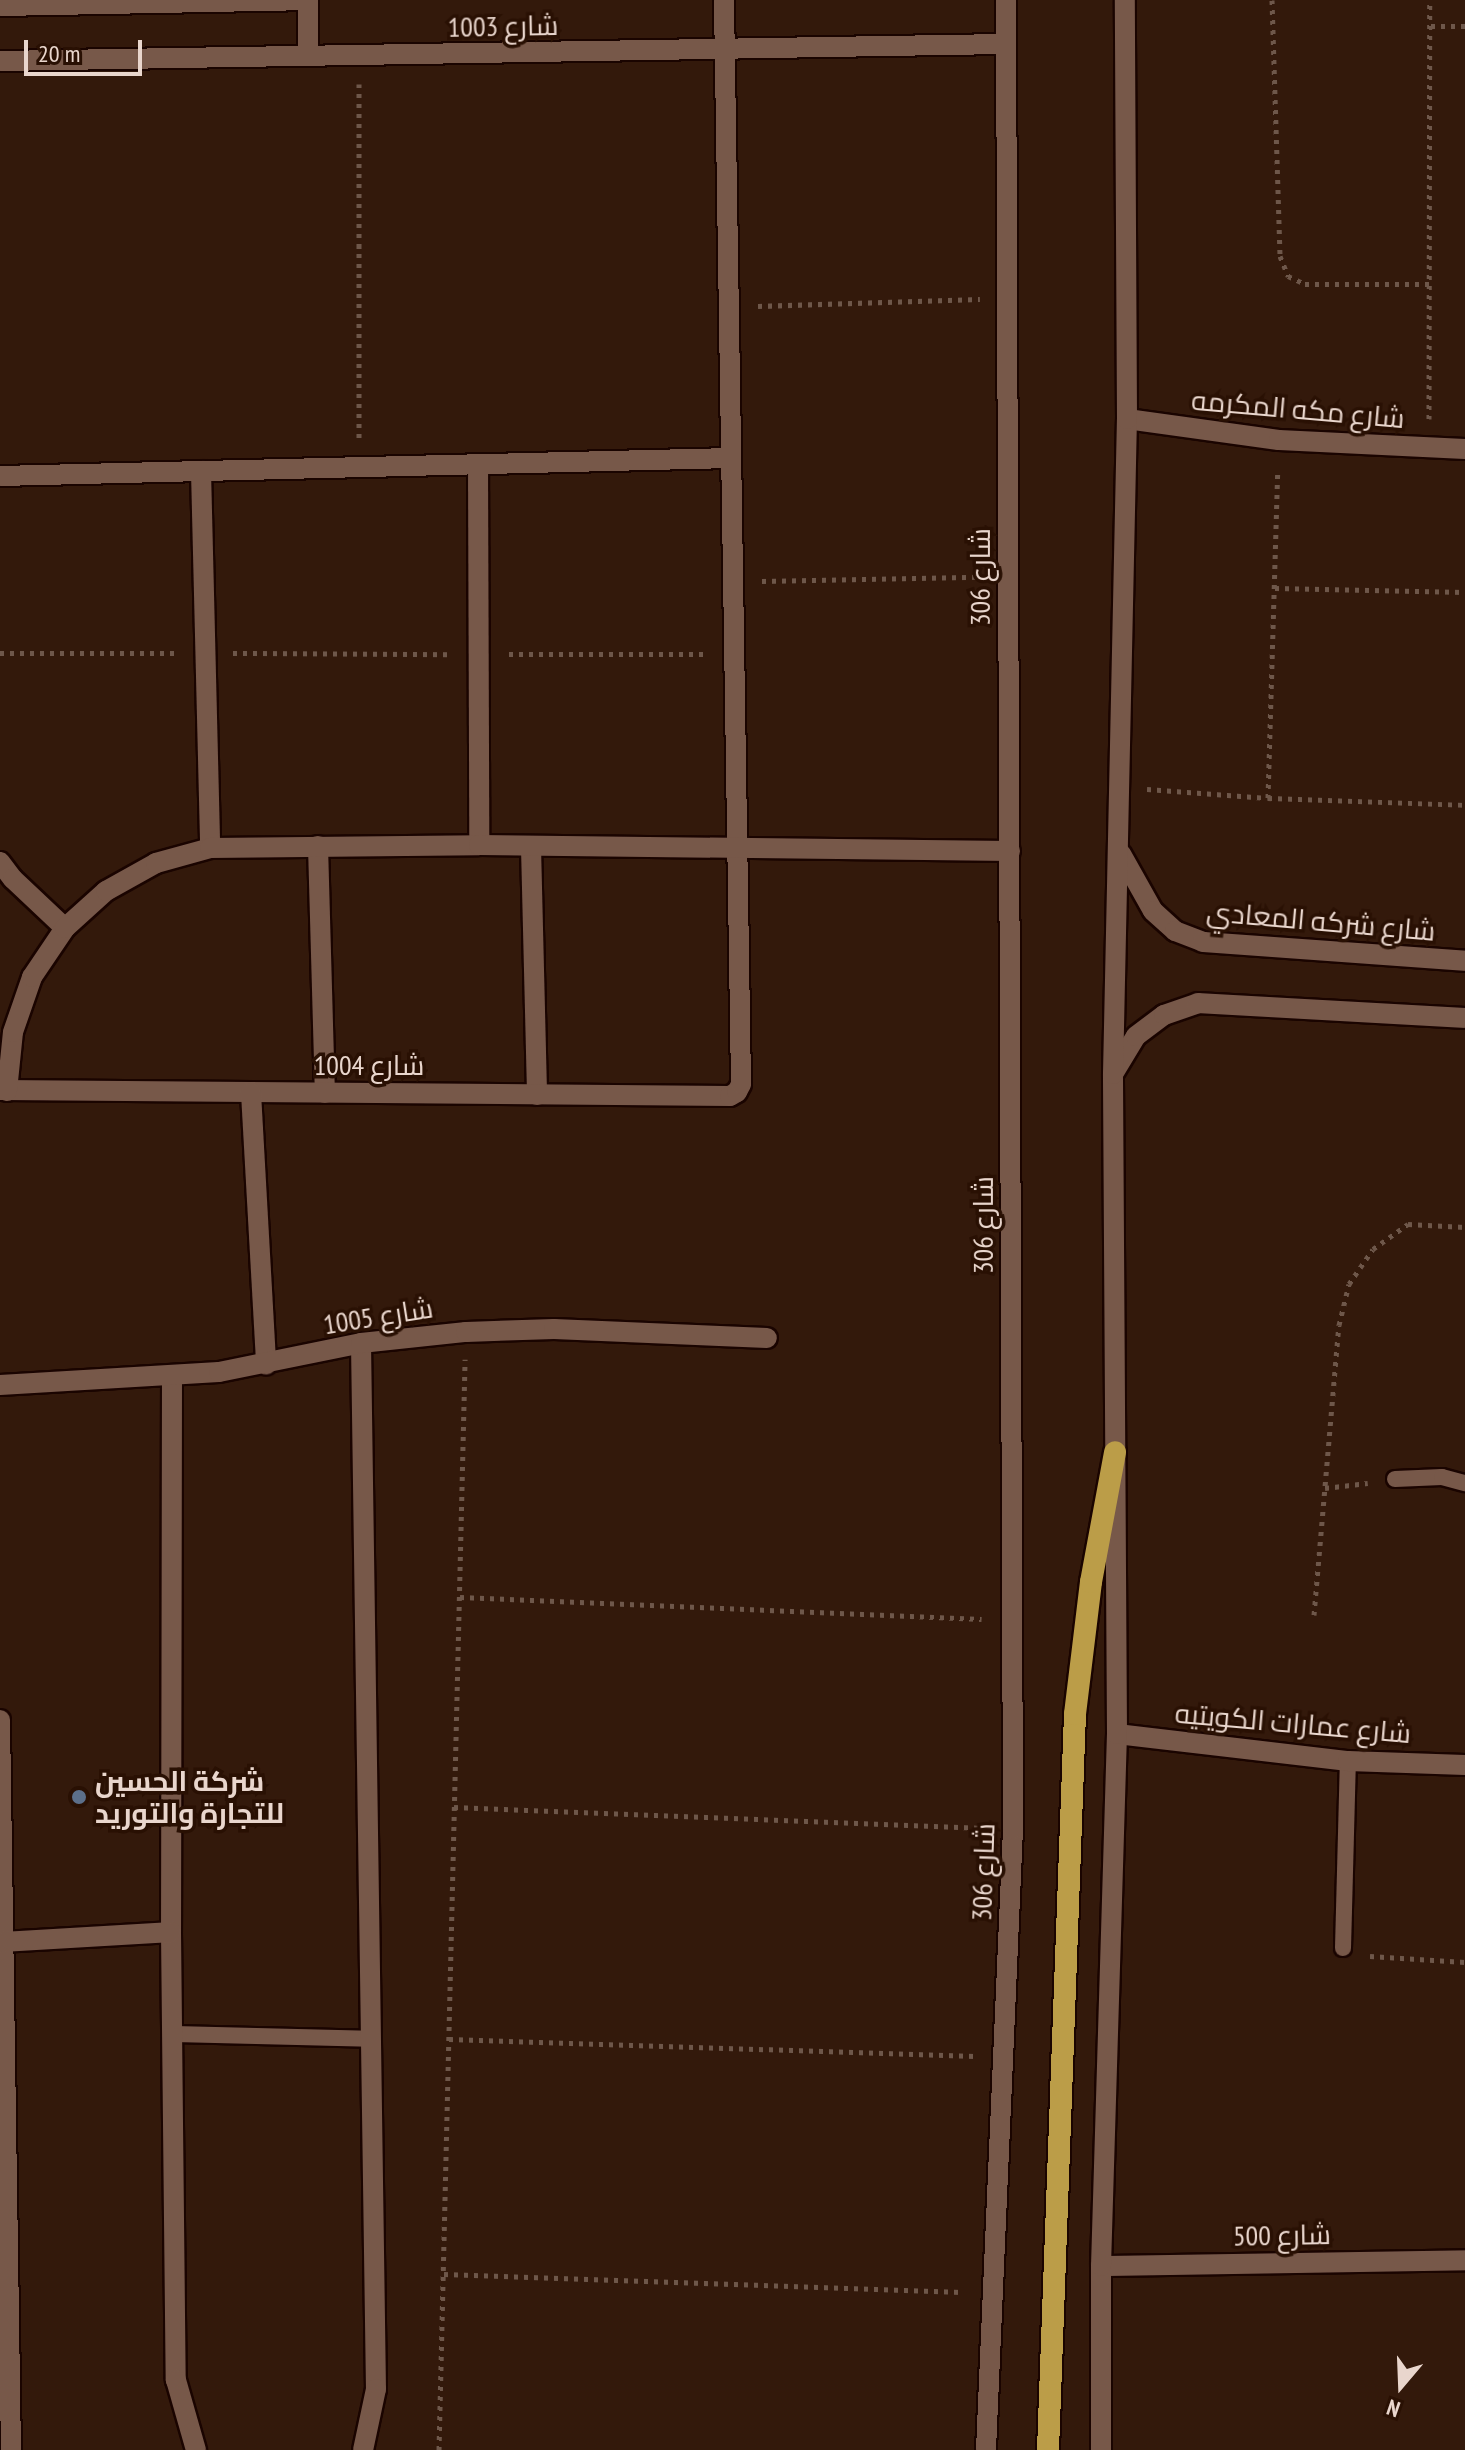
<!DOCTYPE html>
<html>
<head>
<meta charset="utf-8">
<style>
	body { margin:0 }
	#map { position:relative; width:1465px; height:2450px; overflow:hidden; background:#33190b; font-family:"PT Sans Narrow",Cairo,sans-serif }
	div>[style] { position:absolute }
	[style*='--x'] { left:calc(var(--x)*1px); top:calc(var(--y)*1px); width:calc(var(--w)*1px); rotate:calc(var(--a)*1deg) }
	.path>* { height:5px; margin-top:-2.5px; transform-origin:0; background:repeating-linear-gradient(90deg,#6e574a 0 4px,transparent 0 10px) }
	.roads { filter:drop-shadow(2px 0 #1a0400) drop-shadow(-2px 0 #1a0400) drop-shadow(0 2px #1a0400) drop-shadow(0 -2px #1a0400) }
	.service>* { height:16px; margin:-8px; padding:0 8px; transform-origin:8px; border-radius:8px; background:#775849 }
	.minor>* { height:20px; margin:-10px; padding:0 10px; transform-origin:10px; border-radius:10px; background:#775849 }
	.tertiary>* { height:20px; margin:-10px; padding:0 10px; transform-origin:10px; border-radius:10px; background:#775849 }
	.trunk>* { height:22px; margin:-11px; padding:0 11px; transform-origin:11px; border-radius:11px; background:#bb9d48 }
	.dots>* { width:22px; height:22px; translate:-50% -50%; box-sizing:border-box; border:4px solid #291003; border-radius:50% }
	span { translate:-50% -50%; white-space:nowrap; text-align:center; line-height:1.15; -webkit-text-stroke:7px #291003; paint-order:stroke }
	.street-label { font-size:28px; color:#e9d6cd }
	.poi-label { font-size:28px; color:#e9d6cd; font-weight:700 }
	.left { translate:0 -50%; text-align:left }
	.north { position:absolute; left:1361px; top:2346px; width:80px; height:80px; -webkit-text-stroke:6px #291003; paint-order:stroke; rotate:199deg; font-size:22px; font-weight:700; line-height:32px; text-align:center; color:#e9d6cd }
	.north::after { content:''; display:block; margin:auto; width:28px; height:36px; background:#e9d6cd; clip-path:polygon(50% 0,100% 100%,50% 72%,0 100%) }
	.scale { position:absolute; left:24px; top:40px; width:118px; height:36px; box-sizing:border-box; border:4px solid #e9d6cd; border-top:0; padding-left:10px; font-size:24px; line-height:28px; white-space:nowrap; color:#e9d6cd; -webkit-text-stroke:6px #291003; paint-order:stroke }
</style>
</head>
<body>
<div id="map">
	<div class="path">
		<i style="--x:1272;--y:0;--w:256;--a:88.2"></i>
		<i style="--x:1280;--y:256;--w:22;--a:68"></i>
		<i style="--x:1288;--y:276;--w:19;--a:25"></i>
		<i style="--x:1305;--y:284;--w:124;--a:0"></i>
		<i style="--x:1431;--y:26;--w:34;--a:0"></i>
		<i style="--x:359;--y:84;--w:354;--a:90"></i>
		<i style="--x:758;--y:306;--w:222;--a:-1.8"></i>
		<i style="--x:1429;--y:419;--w:419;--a:-89.9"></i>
		<i style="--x:762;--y:581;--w:218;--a:-1.1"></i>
		<i style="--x:1275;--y:588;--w:190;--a:1.2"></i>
		<i style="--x:0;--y:653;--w:175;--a:0"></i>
		<i style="--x:233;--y:653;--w:218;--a:0.3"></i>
		<i style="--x:509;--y:654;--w:198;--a:0"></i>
		<i style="--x:1147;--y:789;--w:121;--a:4.3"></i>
		<i style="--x:1268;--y:798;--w:329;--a:-88.3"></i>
		<i style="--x:1268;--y:798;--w:197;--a:2"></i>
		<i style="--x:1325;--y:1488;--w:43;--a:-6.6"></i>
		<i style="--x:460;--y:1597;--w:522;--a:2.41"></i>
		<i style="--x:1314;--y:1615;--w:291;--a:-85.1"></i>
		<i style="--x:1339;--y:1325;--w:42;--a:-76.3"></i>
		<i style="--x:1349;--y:1284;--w:42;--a:-55.6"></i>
		<i style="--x:1373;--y:1249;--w:43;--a:-35.5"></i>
		<i style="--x:1408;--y:1224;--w:57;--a:3"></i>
		<i style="--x:454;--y:1807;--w:531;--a:2.26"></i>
		<i style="--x:1370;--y:1956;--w:95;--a:3.6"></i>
		<i style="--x:449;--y:2039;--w:526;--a:1.85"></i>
		<i style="--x:444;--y:2274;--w:518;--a:1.99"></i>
		<i style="--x:439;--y:2450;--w:1091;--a:-88.63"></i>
	</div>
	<div class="roads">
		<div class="service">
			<i style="--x:1395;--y:1479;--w:47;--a:-2.4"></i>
			<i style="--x:1442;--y:1477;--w:24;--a:15"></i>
			<i style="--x:1343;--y:1948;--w:187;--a:-88.5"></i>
			<i style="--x:172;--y:2034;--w:199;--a:1.4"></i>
		</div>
		<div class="minor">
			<i style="--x:0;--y:6;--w:304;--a:-1.1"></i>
			<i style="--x:308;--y:56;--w:56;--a:-90"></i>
			<i style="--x:0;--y:61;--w:1006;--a:-0.97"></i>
			<i style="--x:1127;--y:419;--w:153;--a:7.9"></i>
			<i style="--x:1279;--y:440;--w:186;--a:2.8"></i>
			<i style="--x:478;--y:464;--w:381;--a:89.8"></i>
			<i style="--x:201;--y:471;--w:377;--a:88.6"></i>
			<i style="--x:0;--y:476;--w:731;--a:-1.41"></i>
			<i style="--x:318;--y:846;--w:247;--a:88.4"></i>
			<i style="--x:531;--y:847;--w:248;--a:88.6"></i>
			<i style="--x:0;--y:862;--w:21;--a:53"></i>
			<i style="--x:13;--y:879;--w:71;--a:43.3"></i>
			<i style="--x:0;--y:1090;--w:730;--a:0.47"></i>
			<i style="--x:730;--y:1096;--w:8;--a:-30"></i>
			<i style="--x:737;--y:1092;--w:9;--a:-63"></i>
			<i style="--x:741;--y:1084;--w:1084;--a:-90.9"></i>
			<i style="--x:7;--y:1091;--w:59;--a:-84.2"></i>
			<i style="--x:13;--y:1032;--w:58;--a:-70.9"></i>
			<i style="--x:32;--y:977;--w:59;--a:-56"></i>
			<i style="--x:65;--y:928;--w:55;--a:-42.1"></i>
			<i style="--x:106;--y:891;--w:57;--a:-29.2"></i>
			<i style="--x:156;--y:863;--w:56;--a:-15.5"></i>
			<i style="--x:210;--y:848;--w:269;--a:-0.6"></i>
			<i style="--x:479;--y:845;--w:531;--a:0.65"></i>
			<i style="--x:251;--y:1093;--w:272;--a:86.8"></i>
			<i style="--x:361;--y:1343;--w:1046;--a:89.18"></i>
			<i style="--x:376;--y:2389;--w:62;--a:102"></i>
			<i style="--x:172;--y:1375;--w:557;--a:90.1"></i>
			<i style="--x:171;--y:1932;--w:448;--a:89.4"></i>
			<i style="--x:176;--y:2380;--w:73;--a:74.1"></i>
			<i style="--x:0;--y:1385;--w:219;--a:-3.4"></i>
			<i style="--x:219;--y:1372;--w:145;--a:-11.5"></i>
			<i style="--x:361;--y:1343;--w:106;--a:-6"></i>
			<i style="--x:466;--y:1332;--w:88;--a:-2"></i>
			<i style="--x:554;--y:1329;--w:213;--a:2.4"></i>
			<i style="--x:0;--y:1720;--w:730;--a:89.14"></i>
			<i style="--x:1117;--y:1734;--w:233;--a:6.7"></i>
			<i style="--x:1348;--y:1761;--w:117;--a:2"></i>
			<i style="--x:3;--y:1942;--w:168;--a:-3.4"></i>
			<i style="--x:1101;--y:2266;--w:364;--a:-0.9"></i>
		</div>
		<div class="tertiary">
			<i style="--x:1121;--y:854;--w:65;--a:60.7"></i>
			<i style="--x:1153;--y:911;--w:30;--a:42"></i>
			<i style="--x:1175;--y:931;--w:30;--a:21"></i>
			<i style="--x:1203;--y:942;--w:263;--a:4.1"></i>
			<i style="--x:1113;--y:1074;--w:44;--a:-58.8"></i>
			<i style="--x:1136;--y:1036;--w:35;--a:-37"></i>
			<i style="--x:1164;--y:1015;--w:36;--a:-19"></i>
			<i style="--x:1198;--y:1003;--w:267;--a:3.2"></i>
			<i style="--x:986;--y:2450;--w:622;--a:-87.51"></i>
			<i style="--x:1013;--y:1829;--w:1829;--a:-90.22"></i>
			<i style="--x:1101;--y:2450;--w:184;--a:-90"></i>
			<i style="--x:1101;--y:2266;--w:532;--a:-88.28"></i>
			<i style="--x:1117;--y:1734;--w:660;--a:-90.35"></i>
			<i style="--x:1113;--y:1074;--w:655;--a:-88.78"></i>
			<i style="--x:1127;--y:419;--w:419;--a:-90.3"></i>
		</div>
		<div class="trunk">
			<i style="--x:1048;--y:2450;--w:736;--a:-87.9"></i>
			<i style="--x:1075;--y:1714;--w:133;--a:-83.1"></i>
			<i style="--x:1091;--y:1582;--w:132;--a:-79.5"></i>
		</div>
	</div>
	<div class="dots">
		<i style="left:79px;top:1797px;background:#5c6f8a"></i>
	</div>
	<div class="street-label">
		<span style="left:503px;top:26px;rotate:-1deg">شارع 1003</span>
		<span style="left:1298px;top:409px;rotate:5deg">شارع مكه المكرمه</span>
		<span style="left:980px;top:577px;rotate:-90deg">شارع 306</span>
		<span style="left:1321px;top:921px;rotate:5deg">شارع شركه المعادي</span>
		<span style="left:369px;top:1065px">شارع 1004</span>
		<span style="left:983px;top:1225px;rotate:-90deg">شارع 306</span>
		<span style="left:378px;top:1316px;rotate:-9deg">شارع 1005</span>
		<span style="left:1293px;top:1723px;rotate:5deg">شارع عمارات الكويتيه</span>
		<span style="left:983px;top:1872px;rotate:-88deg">شارع 306</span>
		<span style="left:1282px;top:2235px;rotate:-1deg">شارع 500</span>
	</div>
	<div class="poi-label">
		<span class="left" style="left:95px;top:1797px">شركة الحسين<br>للتجارة والتوريد</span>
	</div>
	<div class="north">N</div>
	<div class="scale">20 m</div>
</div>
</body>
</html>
